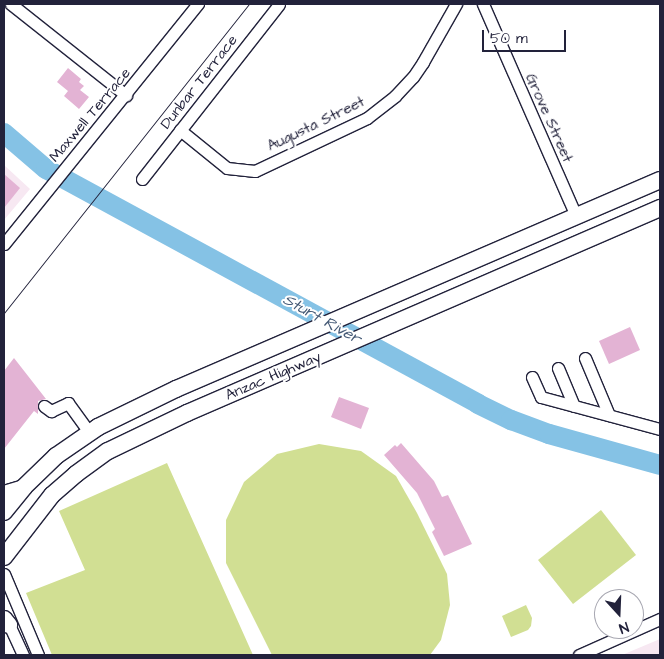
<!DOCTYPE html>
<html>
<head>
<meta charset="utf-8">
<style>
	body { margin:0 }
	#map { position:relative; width:664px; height:659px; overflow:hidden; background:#fff; font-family:"Architects Daughter",sans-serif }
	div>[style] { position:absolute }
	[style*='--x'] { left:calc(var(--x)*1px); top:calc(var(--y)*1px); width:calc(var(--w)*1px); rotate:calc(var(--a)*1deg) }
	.built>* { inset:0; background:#f7e8f2 }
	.green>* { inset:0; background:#d1df93 }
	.river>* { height:20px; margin:-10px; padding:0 10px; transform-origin:10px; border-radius:10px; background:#85c2e5 }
	.building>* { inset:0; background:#e3b3d4 }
	.roads { filter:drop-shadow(1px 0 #22223b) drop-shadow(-1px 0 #22223b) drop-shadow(0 1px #22223b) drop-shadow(0 -1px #22223b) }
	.minor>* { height:11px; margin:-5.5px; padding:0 5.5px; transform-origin:5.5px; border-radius:5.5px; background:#fff }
	.major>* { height:14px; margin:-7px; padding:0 7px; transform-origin:7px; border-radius:7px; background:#fff }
	.highway>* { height:16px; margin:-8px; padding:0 8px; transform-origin:8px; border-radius:8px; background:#fff }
	.tram>* { height:1px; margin:-0.5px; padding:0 0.5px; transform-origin:0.5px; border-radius:0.5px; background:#22223b }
	span { translate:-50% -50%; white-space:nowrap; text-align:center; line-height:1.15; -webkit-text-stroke:4px #fff; paint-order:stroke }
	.street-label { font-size:15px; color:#22223b }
	.water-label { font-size:16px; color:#455a76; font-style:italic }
	.frame { position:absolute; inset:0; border:5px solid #22223b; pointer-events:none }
	.north { position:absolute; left:594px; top:589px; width:50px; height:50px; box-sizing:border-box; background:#fff; border:1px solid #a7a7b1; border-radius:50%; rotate:160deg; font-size:14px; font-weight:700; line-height:20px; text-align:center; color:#22223b }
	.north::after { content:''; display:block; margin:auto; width:18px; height:22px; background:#22223b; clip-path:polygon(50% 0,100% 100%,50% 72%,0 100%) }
	.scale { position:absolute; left:482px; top:30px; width:84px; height:22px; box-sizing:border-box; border:2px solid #22223b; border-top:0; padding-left:6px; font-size:15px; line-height:18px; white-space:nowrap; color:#22223b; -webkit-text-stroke:4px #fff; paint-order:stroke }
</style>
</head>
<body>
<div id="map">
	<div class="built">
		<i style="clip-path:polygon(4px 165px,30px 189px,4px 220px)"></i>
		<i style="clip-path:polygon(660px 639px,660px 655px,622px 655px)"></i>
	</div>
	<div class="green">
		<i style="clip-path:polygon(319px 444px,361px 451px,396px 476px,417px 513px,447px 574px,450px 605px,441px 640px,430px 655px,272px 655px,226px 563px,226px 520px,244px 482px,277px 454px)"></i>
		<i style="clip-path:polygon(167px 463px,253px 655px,52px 655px,26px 593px,85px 570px,59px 511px)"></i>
		<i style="clip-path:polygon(601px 510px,636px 555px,573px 604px,538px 560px)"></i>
		<i style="clip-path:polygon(526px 605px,532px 618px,531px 626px,528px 630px,511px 637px,502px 616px)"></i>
	</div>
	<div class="river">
		<i style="--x:4;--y:133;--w:55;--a:40.6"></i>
		<i style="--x:46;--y:169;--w:492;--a:28.5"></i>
		<i style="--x:478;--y:404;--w:37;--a:26"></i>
		<i style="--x:511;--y:420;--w:40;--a:20.2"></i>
		<i style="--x:549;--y:434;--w:115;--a:15.6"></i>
	</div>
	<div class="building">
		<i style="clip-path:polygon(68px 68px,81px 79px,79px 82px,84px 86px,80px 90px,89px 97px,79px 109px,64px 96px,68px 91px,57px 82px)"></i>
		<i style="clip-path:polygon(4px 174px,20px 188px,4px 208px)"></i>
		<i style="clip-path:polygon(630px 327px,640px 350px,609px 364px,599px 341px)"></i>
		<i style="clip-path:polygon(14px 358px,46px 399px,38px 401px,38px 414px,34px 411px,4px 449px,4px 371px)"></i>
		<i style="clip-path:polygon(339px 397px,369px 408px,361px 429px,331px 417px)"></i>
		<i style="clip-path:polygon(401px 443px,434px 481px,442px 497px,448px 495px,472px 544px,444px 556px,432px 532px,435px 529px,417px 493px,384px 455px,395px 445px,397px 447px)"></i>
	</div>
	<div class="roads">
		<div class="minor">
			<i style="--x:11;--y:4;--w:147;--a:38.4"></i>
			<i style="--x:483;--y:4;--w:232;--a:66.3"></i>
			<i style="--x:180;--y:130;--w:60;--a:39"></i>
			<i style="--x:227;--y:168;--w:28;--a:6"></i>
			<i style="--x:255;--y:171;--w:124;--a:-25.3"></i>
			<i style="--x:367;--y:118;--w:36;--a:-38"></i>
			<i style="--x:395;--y:96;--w:26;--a:-47"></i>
			<i style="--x:413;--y:77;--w:18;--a:-56"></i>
			<i style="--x:423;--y:62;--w:67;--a:-60.4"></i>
			<i style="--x:142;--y:179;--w:222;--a:-51.9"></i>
			<i style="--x:4;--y:244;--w:309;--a:-51.1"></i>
			<i style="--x:585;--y:358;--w:62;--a:67.2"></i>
			<i style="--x:558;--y:368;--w:41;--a:67.2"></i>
			<i style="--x:532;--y:377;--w:22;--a:66"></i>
			<i style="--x:541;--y:397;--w:123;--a:15.1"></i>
			<i style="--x:44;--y:406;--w:9;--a:36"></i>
			<i style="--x:51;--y:411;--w:19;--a:-25"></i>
			<i style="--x:68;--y:403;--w:37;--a:54"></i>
			<i style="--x:4;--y:574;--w:88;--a:67.2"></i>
			<i style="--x:6;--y:618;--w:41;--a:65.3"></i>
			<i style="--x:579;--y:655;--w:89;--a:-24"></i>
		</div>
		<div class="major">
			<i style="--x:4;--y:493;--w:21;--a:-17"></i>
		</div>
		<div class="highway">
			<i style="--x:4;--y:512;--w:32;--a:-51"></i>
			<i style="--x:24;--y:487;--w:45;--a:-44.1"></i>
			<i style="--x:56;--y:456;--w:51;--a:-34.6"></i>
			<i style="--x:98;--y:427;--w:87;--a:-26"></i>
			<i style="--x:176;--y:389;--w:527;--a:-23.36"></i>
			<i style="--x:4;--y:557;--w:78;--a:-52.3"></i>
			<i style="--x:52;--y:495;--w:32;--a:-41"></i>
			<i style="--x:76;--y:474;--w:39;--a:-36"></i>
			<i style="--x:108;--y:451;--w:88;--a:-25.7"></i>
			<i style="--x:187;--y:413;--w:516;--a:-23.43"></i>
			<i style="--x:4;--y:619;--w:8;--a:50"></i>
		</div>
	</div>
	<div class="tram">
		<i style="--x:4;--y:313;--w:394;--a:-51.6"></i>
	</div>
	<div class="street-label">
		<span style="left:199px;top:82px;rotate:-52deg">Dunbar Terrace</span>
		<span style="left:90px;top:115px;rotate:-50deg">Maxwell Terrace</span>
		<span style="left:549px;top:118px;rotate:66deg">Grove Street</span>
		<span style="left:316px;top:124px;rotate:-26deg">Augusta Street</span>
		<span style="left:273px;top:376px;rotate:-23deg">Anzac Highway</span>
	</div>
	<div class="water-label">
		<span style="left:322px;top:319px;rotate:29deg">Sturt River</span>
	</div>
	<div class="frame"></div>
	<div class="north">N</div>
	<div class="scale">50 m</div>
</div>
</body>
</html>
